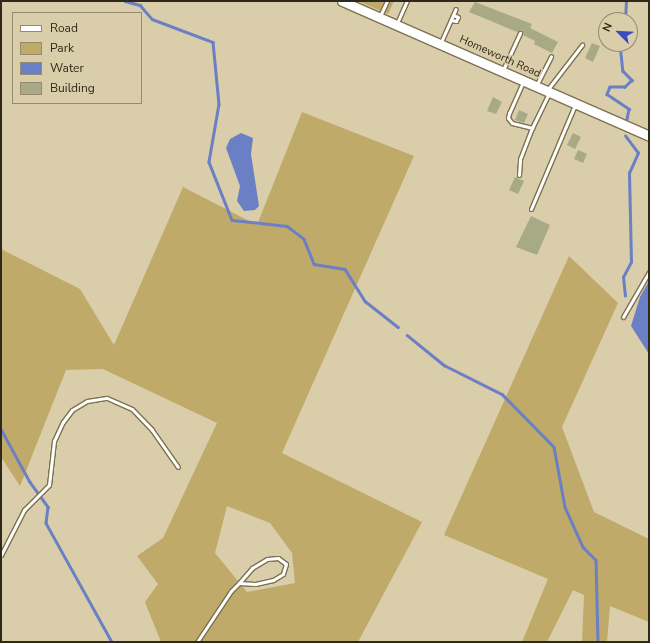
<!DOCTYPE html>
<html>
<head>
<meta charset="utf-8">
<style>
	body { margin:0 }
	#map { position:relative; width:650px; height:643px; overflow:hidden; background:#dacda9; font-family:"Nunito Sans",sans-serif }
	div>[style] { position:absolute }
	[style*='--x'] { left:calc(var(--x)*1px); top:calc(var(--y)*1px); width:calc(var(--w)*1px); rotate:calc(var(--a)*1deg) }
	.green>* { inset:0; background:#c0aa69 }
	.water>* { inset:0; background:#6b7fc5 }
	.stream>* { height:2.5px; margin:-1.25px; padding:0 1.25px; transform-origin:1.25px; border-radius:1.25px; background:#6b7fc5 }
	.building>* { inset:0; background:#a8aa86 }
	.roads { filter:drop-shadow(1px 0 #7d714f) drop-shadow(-1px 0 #7d714f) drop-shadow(0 1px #7d714f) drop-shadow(0 -1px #7d714f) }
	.lane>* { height:3px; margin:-1.5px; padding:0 1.5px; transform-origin:1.5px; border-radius:1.5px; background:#fff }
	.secondary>* { height:9px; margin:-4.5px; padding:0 4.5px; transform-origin:4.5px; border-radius:4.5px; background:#fff }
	span { translate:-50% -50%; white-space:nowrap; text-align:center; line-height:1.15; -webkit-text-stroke:3px #dacda9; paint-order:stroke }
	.street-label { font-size:11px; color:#2e291a }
	.frame { position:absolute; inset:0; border:2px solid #2e291a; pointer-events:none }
	.legend { position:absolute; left:12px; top:12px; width:130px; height:92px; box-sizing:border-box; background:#dacda9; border:1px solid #958b70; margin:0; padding:5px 7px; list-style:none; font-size:12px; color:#2e291a }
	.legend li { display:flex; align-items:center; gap:8px; height:20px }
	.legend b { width:20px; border:1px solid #958b70 }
	.north { position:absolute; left:598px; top:12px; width:40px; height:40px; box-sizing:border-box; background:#dacda9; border:1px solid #958b70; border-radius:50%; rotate:294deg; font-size:11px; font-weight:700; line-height:16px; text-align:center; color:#2e291a }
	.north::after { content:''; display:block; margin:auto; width:14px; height:18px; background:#394cbf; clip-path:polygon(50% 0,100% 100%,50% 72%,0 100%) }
</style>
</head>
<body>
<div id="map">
	<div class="green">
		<i style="clip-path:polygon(358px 1px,394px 1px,388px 14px)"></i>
		<i style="clip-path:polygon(evenodd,302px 112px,414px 156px,282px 453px,422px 522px,358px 642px,161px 642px,145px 602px,158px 584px,137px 556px,163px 538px,217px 423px,103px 369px,66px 370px,20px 486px,1px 457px,1px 249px,80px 289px,114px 345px,183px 187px,257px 225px,302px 112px,227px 506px,270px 523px,292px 553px,295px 583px,247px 592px,215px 553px,227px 506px)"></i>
		<i style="clip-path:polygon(569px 256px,618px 303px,562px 427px,594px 512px,649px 539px,649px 622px,610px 606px,607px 642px,582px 642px,584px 595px,573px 590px,547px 642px,522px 642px,548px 579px,444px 535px)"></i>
	</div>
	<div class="water">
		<i style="clip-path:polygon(241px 133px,253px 138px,251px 154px,259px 206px,255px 210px,244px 211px,237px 201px,240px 186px,226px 148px,230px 139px)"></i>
		<i style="clip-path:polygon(649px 281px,649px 354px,631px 326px,640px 297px)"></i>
	</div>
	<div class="stream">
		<i style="--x:125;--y:1;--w:16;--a:15"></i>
		<i style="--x:140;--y:5;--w:18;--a:49"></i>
		<i style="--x:152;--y:19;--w:65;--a:20.7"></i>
		<i style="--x:213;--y:42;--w:62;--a:84.5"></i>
		<i style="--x:219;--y:104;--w:59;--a:99.8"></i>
		<i style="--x:209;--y:162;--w:62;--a:68.4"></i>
		<i style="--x:232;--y:220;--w:55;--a:6.2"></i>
		<i style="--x:287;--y:226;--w:21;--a:37"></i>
		<i style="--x:304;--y:239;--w:27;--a:68"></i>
		<i style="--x:314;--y:264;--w:31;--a:9"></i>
		<i style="--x:345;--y:269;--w:38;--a:58"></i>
		<i style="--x:365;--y:301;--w:42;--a:38.2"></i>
		<i style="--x:625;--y:20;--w:19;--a:-87"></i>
		<i style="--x:620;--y:44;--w:27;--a:84"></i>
		<i style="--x:623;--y:71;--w:13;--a:45"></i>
		<i style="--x:632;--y:80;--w:10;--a:135"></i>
		<i style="--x:625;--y:87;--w:15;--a:180"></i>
		<i style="--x:610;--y:87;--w:8;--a:113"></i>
		<i style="--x:607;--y:94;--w:27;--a:34"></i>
		<i style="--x:629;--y:109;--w:10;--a:101"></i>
		<i style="--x:625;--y:296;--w:19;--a:-96"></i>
		<i style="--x:623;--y:277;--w:17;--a:-62"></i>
		<i style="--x:631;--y:262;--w:89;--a:-91.3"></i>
		<i style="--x:629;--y:173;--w:22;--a:-66"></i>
		<i style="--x:638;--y:153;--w:21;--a:-127"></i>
		<i style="--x:407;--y:335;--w:48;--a:39"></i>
		<i style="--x:444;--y:365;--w:65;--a:26.6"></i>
		<i style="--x:502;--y:394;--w:74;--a:45.5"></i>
		<i style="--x:554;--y:447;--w:61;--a:79.6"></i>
		<i style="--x:565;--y:507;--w:44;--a:65.8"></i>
		<i style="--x:583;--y:547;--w:18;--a:45"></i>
		<i style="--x:596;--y:560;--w:82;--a:88.6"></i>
		<i style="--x:1;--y:429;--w:60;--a:61.3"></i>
		<i style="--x:30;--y:482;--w:31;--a:54"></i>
		<i style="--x:48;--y:507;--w:16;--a:97"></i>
		<i style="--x:46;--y:523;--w:136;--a:61"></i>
	</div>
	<div class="building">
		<i style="clip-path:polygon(475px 2px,532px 24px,530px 28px,558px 42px,552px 53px,534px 44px,535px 41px,523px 35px,522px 30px,517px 32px,469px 12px)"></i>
		<i style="clip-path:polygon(592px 43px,600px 46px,593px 62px,585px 58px)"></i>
		<i style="clip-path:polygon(493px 97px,502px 102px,496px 114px,487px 111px)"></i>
		<i style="clip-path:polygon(519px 110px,528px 114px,524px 123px,515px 120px)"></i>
		<i style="clip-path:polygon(573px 133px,581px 137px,575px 149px,567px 145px)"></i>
		<i style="clip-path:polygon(578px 150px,587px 154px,583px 163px,574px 159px)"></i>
		<i style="clip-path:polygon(515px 177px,524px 181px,518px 194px,509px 190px)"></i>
		<i style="clip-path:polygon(531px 216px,550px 225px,537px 255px,516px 247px)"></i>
	</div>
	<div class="roads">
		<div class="lane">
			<i style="--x:380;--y:16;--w:17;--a:-65"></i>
			<i style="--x:451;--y:20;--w:5;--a:11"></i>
			<i style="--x:456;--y:21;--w:4;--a:-63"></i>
			<i style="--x:458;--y:17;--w:5;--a:-158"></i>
			<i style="--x:397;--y:23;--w:24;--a:-66"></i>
			<i style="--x:441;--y:42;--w:36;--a:-66"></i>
			<i style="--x:503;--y:70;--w:41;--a:-65.3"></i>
			<i style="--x:523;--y:82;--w:34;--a:114"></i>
			<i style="--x:509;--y:113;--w:5;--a:101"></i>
			<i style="--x:508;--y:118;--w:6;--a:51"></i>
			<i style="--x:512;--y:123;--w:21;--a:14"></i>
			<i style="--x:532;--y:128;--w:39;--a:-64"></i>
			<i style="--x:537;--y:84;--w:31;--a:-63"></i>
			<i style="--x:548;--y:89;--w:56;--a:-52.3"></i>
			<i style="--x:519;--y:175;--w:16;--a:-86"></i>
			<i style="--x:520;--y:159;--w:33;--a:-69"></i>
			<i style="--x:531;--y:209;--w:113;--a:-67.1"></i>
			<i style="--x:623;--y:317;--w:52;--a:-60"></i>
			<i style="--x:1;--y:555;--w:51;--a:-62.9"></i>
			<i style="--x:24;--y:510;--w:35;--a:-45"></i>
			<i style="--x:49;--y:485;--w:44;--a:-83.5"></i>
			<i style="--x:54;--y:441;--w:21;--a:-65"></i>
			<i style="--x:63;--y:422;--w:15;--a:-53"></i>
			<i style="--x:72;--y:410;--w:17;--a:-31"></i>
			<i style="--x:87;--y:401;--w:20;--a:-9"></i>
			<i style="--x:107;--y:398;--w:27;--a:24"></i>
			<i style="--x:132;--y:409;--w:29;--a:46"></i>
			<i style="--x:152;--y:430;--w:45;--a:54.9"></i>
			<i style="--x:197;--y:642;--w:61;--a:-56.3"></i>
			<i style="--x:231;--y:591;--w:11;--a:-45"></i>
			<i style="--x:239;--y:583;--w:20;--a:-49"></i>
			<i style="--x:252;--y:568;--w:17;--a:-31"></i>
			<i style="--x:267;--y:559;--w:11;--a:-5"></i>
			<i style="--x:278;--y:558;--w:10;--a:37"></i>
			<i style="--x:286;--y:564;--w:10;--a:107"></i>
			<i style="--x:283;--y:574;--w:12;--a:149"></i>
			<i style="--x:273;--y:580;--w:18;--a:167"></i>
			<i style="--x:255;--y:584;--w:16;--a:-176"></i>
		</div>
		<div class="secondary">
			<i style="--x:342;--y:1;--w:335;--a:23.7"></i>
		</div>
	</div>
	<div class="street-label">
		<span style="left:500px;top:57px;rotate:24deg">Homeworth Road</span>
	</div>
	<div class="frame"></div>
	<ul class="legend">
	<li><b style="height:5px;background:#fff"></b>Road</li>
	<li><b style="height:11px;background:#c0aa69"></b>Park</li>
	<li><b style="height:11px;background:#6b7fc5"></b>Water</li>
	<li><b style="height:11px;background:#a8aa86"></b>Building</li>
	</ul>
	<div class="north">N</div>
</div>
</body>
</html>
